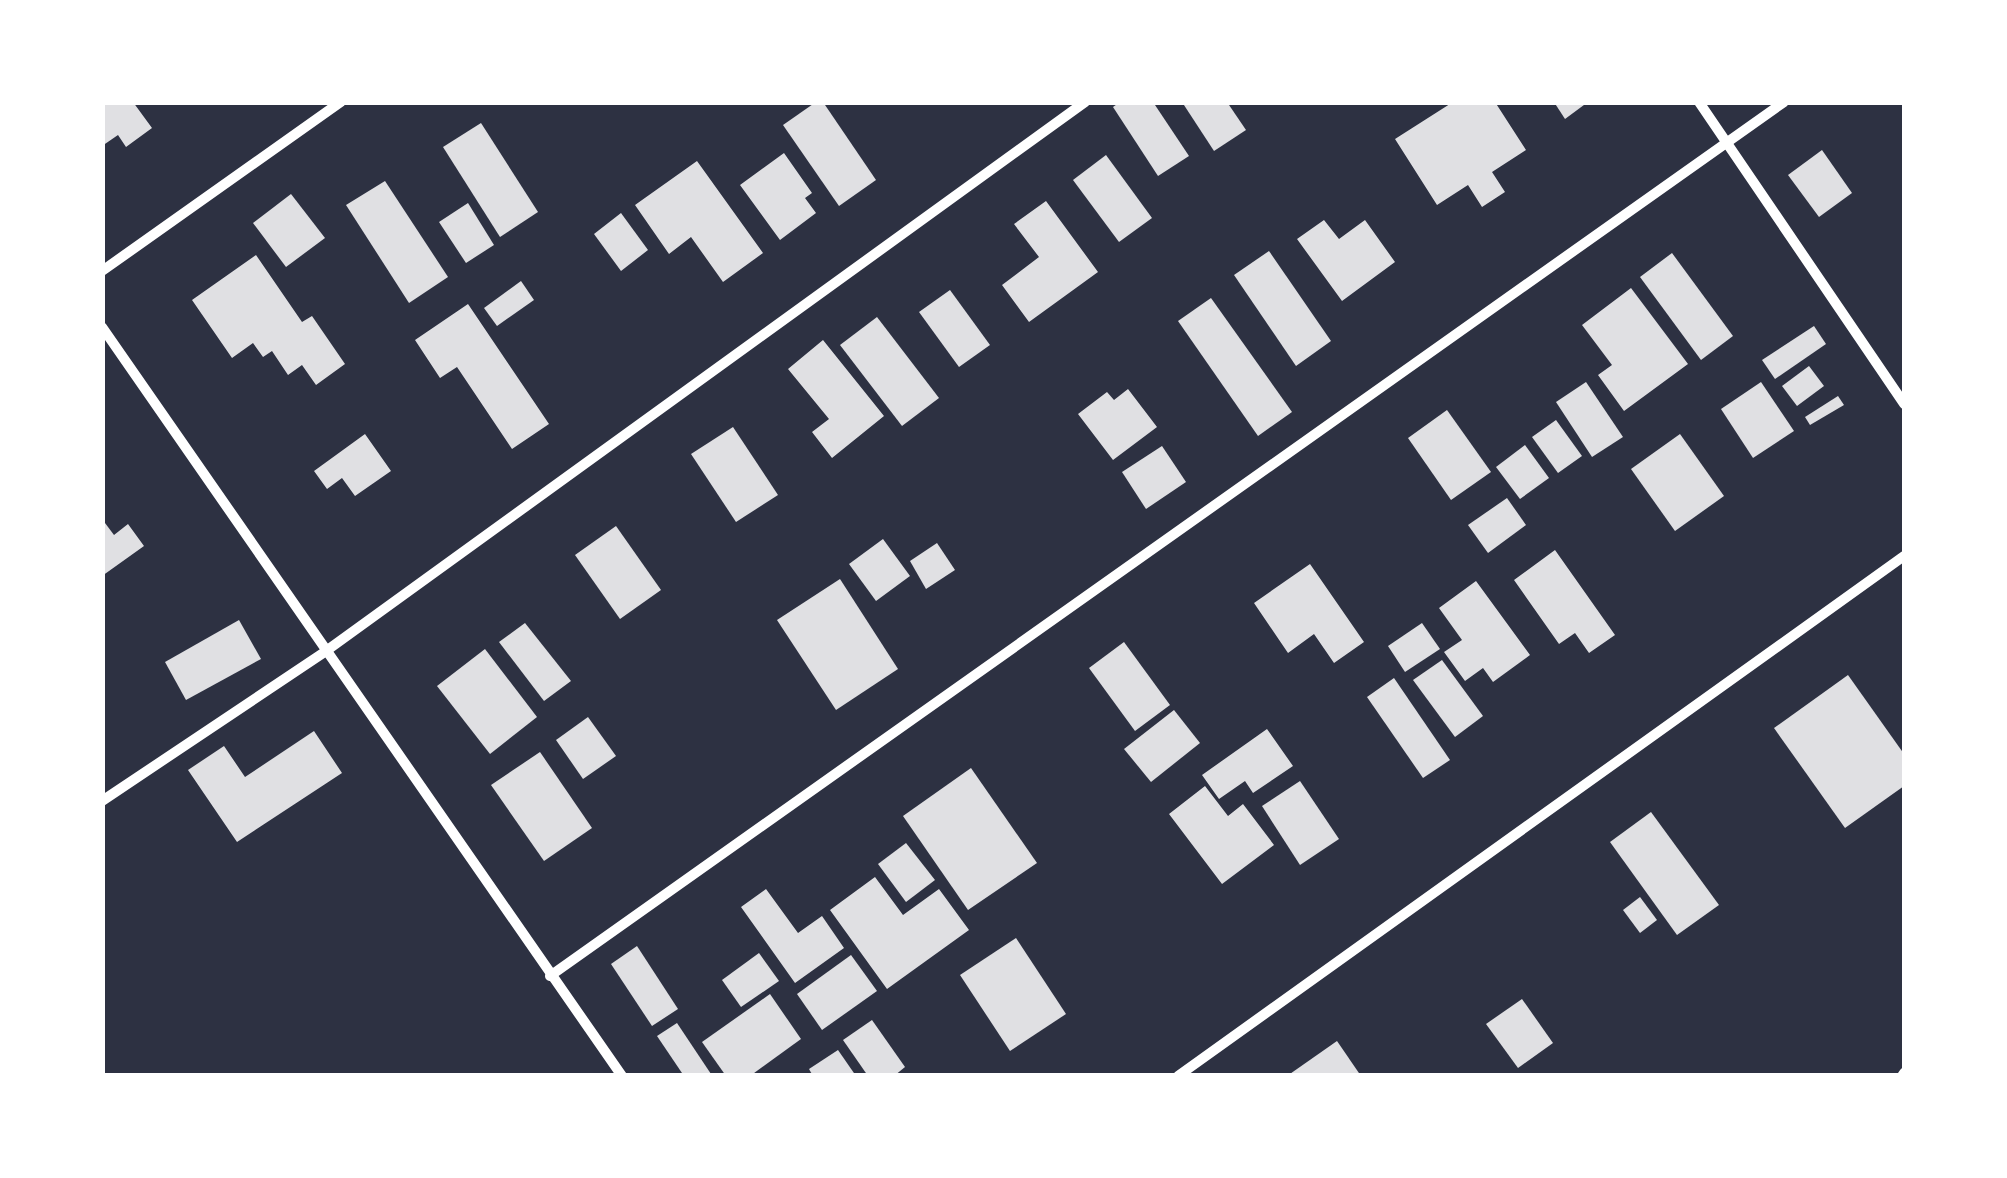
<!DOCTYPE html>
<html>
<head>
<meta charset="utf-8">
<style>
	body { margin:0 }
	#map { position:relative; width:2007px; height:1178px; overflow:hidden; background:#2d3142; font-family:Ubuntu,sans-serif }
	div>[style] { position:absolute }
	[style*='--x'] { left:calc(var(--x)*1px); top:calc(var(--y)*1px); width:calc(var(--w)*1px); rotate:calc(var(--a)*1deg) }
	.building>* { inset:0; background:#e0e0e3 }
	.minor>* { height:10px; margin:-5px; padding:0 5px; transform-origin:5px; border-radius:5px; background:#fff }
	span { translate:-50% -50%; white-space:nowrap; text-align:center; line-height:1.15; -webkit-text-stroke:8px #fff; paint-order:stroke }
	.frame { position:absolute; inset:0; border:105px solid #fff; pointer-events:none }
</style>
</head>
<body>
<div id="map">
	<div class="building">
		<i style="clip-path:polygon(102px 102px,133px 102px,152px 128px,126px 147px,118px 135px,102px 146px)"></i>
		<i style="clip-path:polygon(816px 102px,823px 102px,876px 180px,839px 206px,783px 125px)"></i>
		<i style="clip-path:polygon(1120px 102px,1153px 102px,1189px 156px,1158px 176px,1113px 107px)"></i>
		<i style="clip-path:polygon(1182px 102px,1227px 102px,1246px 130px,1214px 151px)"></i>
		<i style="clip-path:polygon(1453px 102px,1495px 102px,1526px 150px,1492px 172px,1505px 192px,1482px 207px,1468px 185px,1437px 205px,1395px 139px)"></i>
		<i style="clip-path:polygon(1554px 102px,1588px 102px,1565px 119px)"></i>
		<i style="clip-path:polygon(481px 123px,538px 212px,500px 237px,443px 147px)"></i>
		<i style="clip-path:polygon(1822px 150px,1852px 193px,1819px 217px,1788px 175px)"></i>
		<i style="clip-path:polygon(784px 153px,812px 193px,805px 198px,816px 213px,780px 240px,740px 185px)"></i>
		<i style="clip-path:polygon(1106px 155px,1152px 218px,1119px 242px,1073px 180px)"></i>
		<i style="clip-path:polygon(697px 161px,763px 253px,723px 282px,691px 237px,669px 254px,635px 205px)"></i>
		<i style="clip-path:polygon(385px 181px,448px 277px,409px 303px,346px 205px)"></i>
		<i style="clip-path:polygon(291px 194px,325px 238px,286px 267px,253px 223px)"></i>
		<i style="clip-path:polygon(1046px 201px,1098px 272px,1029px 322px,1002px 285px,1039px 257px,1014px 224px)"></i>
		<i style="clip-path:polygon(468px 203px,494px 245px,466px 263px,439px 222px)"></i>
		<i style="clip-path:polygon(621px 213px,648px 250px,621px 271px,594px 234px)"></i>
		<i style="clip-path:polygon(1324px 220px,1339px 239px,1365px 220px,1395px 262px,1342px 301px,1297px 239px)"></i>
		<i style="clip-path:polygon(1269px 251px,1331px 341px,1296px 366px,1234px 275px)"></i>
		<i style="clip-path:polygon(1672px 253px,1733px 336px,1701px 360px,1640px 277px)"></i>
		<i style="clip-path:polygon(256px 255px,302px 322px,312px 316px,345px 364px,316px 385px,302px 365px,288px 375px,272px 351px,263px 357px,253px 343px,232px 358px,192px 300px)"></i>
		<i style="clip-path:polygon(521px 281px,534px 300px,497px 326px,484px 308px)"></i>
		<i style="clip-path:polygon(1631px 288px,1688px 364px,1624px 411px,1598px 375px,1612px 365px,1582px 325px)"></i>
		<i style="clip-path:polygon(950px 290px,990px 345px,959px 367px,919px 312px)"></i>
		<i style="clip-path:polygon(1211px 298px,1292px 412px,1258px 436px,1178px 321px)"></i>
		<i style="clip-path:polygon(468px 304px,549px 424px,512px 449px,457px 367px,440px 378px,415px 340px)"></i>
		<i style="clip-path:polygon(877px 317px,939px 398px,902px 426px,840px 345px)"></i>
		<i style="clip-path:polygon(1814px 326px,1826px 344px,1775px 379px,1762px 360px)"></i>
		<i style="clip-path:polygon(823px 340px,884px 416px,832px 458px,812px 432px,829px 419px,788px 369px)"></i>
		<i style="clip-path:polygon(1809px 366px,1824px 386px,1797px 406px,1782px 386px)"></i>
		<i style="clip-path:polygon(1586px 382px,1623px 437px,1592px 457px,1556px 402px)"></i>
		<i style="clip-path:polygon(1761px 382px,1794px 431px,1753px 458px,1721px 409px)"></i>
		<i style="clip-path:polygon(1128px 389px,1157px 427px,1113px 460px,1078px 414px,1107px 392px,1114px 400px)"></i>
		<i style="clip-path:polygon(1838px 396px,1844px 405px,1810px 425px,1805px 417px)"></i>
		<i style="clip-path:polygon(1447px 410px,1491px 472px,1451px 500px,1408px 438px)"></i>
		<i style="clip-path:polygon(1556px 420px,1582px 456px,1558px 473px,1532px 437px)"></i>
		<i style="clip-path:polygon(733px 427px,778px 495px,736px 522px,691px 454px)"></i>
		<i style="clip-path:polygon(365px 434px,391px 471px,355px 496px,342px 478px,327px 489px,314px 471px)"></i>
		<i style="clip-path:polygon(1680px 434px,1724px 496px,1675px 531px,1631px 469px)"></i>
		<i style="clip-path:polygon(1525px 445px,1549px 478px,1520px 499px,1496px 467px)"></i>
		<i style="clip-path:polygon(1162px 446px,1186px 482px,1146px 509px,1122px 472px)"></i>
		<i style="clip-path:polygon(1507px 498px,1526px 525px,1488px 553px,1468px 525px)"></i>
		<i style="clip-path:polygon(102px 519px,114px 535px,128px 524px,144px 546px,102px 576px)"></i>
		<i style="clip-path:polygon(616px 526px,661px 590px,620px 619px,575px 555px)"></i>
		<i style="clip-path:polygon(883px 539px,910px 576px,876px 601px,849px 564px)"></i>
		<i style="clip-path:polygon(937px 543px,955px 570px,926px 589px,910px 561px)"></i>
		<i style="clip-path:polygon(1555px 550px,1615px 635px,1589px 653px,1575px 633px,1559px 644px,1514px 580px)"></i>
		<i style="clip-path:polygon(1310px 564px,1364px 642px,1334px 663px,1314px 634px,1288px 653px,1254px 603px)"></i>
		<i style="clip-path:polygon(840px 579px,898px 669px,836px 710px,777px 620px)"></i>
		<i style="clip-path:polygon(1476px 581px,1530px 655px,1493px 682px,1483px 668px,1465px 681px,1444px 652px,1462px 640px,1439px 608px)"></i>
		<i style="clip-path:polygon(239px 620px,261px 659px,186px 700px,165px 662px)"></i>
		<i style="clip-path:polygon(525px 623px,571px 681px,544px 701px,499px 642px)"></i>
		<i style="clip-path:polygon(1422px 623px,1440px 649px,1405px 672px,1388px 646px)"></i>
		<i style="clip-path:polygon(1124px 642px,1170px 705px,1135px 731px,1089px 668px)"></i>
		<i style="clip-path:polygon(485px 649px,537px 717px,490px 754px,437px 686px)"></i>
		<i style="clip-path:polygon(1442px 660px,1483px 716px,1455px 737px,1413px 680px)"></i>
		<i style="clip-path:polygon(1848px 675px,1904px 754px,1904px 786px,1845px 828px,1774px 728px)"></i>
		<i style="clip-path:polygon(1394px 678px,1450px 760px,1423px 778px,1367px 697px)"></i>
		<i style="clip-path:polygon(1174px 710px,1200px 743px,1151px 782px,1124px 749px)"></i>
		<i style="clip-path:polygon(588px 717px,616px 756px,583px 779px,556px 740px)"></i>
		<i style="clip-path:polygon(1267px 729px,1293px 766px,1253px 793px,1245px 781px,1219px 799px,1202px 775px)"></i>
		<i style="clip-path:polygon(314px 731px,342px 773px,237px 842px,188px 770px,224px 746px,245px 777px)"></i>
		<i style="clip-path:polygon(540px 752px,592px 828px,544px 861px,491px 785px)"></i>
		<i style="clip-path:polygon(971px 768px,1037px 863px,968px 910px,903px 816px)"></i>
		<i style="clip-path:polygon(1300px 781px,1339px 839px,1300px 865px,1262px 806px)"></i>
		<i style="clip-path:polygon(1205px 786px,1228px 816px,1243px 804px,1274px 845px,1222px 884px,1169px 814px)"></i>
		<i style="clip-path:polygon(1651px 812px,1719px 905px,1677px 935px,1610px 842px)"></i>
		<i style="clip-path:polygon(906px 843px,935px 880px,906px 902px,878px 864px)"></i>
		<i style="clip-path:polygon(875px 877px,903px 915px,939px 889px,969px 930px,887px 989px,830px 910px)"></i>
		<i style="clip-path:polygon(766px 889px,798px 933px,822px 916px,844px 948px,795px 983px,741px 907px)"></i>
		<i style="clip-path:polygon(1640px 897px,1657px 920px,1640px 933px,1623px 910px)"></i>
		<i style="clip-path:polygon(1016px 938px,1066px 1014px,1010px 1051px,960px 975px)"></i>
		<i style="clip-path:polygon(637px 946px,678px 1009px,652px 1026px,611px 964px)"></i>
		<i style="clip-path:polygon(759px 953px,779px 981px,741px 1007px,722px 980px)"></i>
		<i style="clip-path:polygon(851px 955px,877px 991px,822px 1030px,797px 994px)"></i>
		<i style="clip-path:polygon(770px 994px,801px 1039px,750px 1076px,726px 1076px,702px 1042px)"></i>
		<i style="clip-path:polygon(1522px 999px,1553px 1043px,1518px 1068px,1486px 1024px)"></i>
		<i style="clip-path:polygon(872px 1020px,905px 1067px,894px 1076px,868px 1076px,843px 1040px)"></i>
		<i style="clip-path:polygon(677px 1023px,711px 1074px,709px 1076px,684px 1076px,657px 1036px)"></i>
		<i style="clip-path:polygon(1337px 1041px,1361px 1076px,1287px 1076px)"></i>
		<i style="clip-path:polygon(838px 1050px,856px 1076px,813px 1076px,809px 1069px)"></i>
	</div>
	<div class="minor">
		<i style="--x:1699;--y:102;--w:365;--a:55.8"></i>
		<i style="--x:102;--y:271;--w:293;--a:-35.3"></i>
		<i style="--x:102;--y:327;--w:912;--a:55.23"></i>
		<i style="--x:102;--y:801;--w:270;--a:-33.8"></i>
		<i style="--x:326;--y:651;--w:937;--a:-35.88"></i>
		<i style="--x:550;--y:976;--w:1512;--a:-35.31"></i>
		<i style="--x:1178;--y:1076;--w:893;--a:-35.61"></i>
		<i style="--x:1902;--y:1076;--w:4;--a:-56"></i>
	</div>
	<div class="frame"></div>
</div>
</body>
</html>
